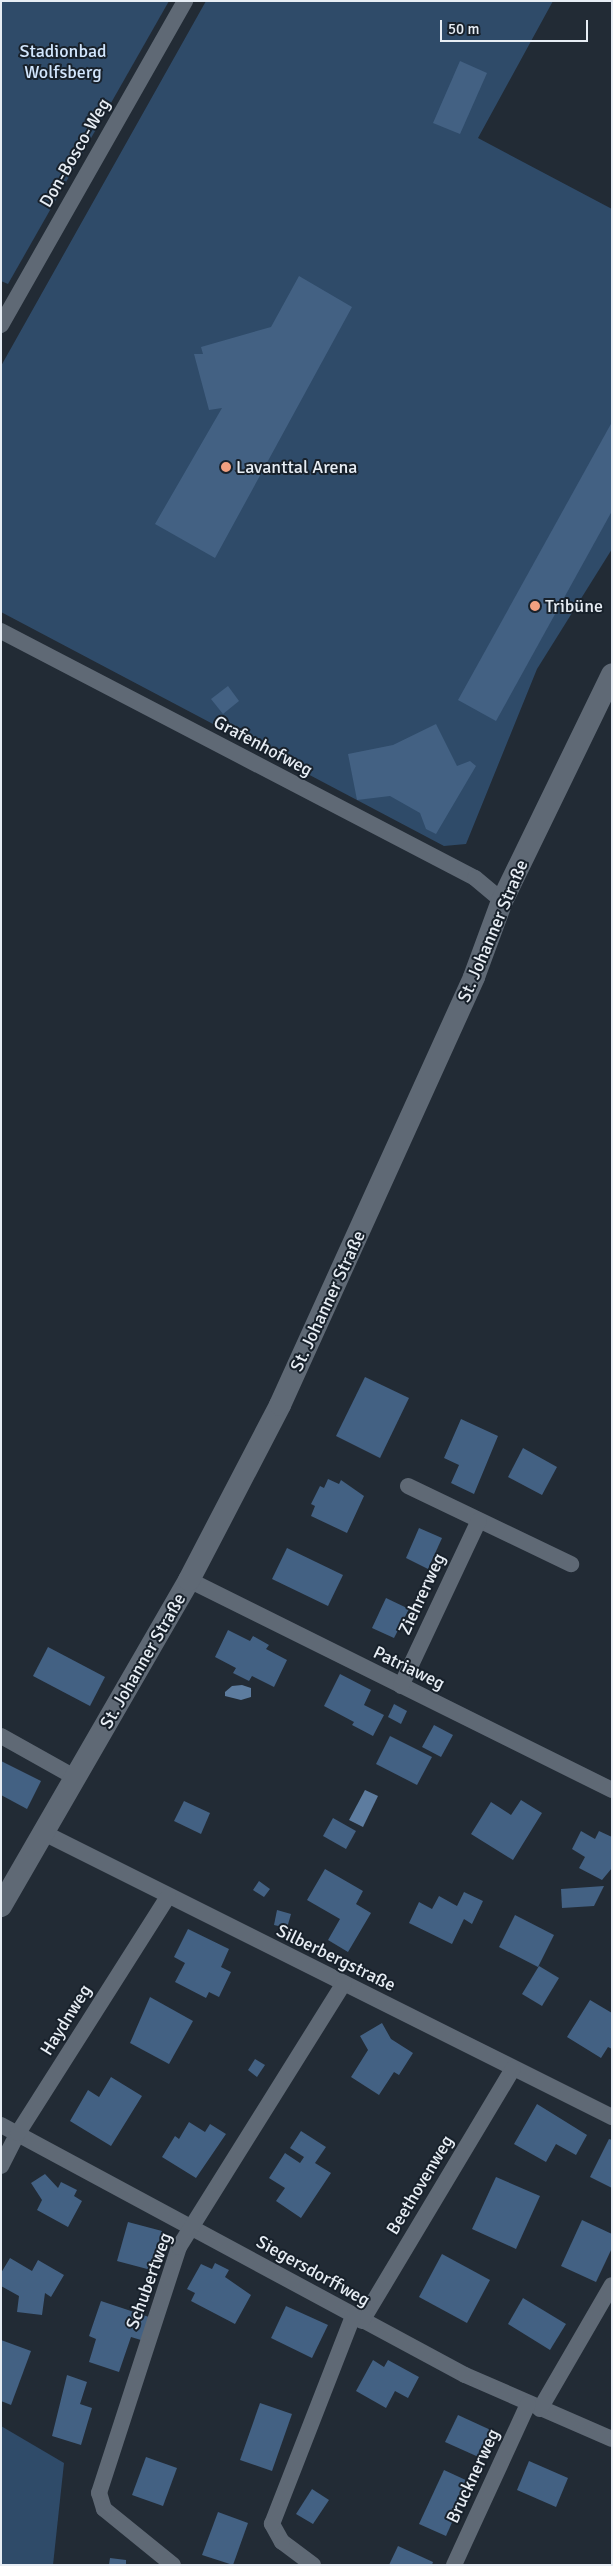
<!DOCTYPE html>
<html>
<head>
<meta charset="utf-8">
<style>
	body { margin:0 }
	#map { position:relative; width:613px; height:2566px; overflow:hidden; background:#222b35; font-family:Signika,sans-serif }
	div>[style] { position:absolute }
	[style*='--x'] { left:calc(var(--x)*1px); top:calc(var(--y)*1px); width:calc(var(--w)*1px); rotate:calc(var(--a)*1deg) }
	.green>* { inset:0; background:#2f4b69 }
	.water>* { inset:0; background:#5d7c9f }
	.building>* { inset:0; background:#436183 }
	.street>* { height:16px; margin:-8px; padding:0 8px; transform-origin:8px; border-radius:8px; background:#5f6975 }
	.secondary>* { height:22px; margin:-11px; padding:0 11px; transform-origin:11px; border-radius:11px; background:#5f6975 }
	.dots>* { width:14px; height:14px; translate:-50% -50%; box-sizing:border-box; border:2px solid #18212b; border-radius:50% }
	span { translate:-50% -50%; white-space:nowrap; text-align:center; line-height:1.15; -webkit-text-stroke:4px #18212b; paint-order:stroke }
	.park-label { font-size:18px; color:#d2e6fd }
	.street-label { font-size:18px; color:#e7edf4 }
	.poi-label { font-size:18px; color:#e7edf4 }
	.left { translate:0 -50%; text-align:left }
	.frame { position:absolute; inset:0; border:2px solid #e7edf4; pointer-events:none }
	.scale { position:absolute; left:440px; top:20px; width:148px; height:22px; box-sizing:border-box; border:2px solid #e7edf4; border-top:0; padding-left:6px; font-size:15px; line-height:18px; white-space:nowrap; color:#e7edf4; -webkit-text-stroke:4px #18212b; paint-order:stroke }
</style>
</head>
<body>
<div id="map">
	<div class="green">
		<i style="clip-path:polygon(1px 1px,169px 1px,8px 284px,1px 281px)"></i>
		<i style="clip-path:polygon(206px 1px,553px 1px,478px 138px,612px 209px,612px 549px,537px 669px,466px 844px,444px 846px,1px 612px,1px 366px)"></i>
		<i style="clip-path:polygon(1px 2426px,64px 2463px,53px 2565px,1px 2565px)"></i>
	</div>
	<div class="water">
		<i style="clip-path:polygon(242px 1685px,251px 1688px,251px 1697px,241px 1700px,225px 1696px,225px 1692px,232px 1686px)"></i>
		<i style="clip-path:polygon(365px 1790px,378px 1796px,363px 1827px,349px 1820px)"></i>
	</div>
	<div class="building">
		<i style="clip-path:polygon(460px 61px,487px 73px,460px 134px,433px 123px)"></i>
		<i style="clip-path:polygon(299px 276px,352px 307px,215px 558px,155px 524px,222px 408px,209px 410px,194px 354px,203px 354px,201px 347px,271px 327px)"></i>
		<i style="clip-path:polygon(612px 422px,612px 511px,496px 721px,458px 700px)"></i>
		<i style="clip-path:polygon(228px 686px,239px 701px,223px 714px,211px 699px)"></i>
		<i style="clip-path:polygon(436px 724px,457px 766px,470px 761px,476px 766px,436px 834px,426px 829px,420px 813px,390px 796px,357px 800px,348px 754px,393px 745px)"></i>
		<i style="clip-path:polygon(365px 1377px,409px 1398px,380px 1458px,336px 1436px)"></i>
		<i style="clip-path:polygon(461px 1419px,498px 1436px,474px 1494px,451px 1483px,459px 1465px,444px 1458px)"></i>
		<i style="clip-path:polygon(523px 1448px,557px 1467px,542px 1495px,508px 1477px)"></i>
		<i style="clip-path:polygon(328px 1479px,339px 1484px,341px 1480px,364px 1496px,347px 1533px,311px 1516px,315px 1506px,311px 1504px,320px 1486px,324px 1488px)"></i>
		<i style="clip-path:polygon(419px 1528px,442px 1538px,428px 1569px,406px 1558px)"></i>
		<i style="clip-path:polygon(287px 1548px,343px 1575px,328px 1606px,272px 1579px)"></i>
		<i style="clip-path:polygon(386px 1598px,409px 1609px,394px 1638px,372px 1628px)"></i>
		<i style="clip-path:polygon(228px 1630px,250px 1641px,253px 1636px,269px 1645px,266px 1649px,287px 1660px,274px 1687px,252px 1676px,249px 1681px,233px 1673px,236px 1668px,215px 1657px)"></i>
		<i style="clip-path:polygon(48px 1647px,105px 1677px,90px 1706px,33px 1676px)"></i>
		<i style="clip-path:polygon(340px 1674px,371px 1690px,364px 1705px,384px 1715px,373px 1736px,352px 1725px,354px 1722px,324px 1706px)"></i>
		<i style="clip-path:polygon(394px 1704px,407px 1711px,401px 1724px,388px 1717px)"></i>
		<i style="clip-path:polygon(434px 1725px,453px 1735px,441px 1757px,422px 1747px)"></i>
		<i style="clip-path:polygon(390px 1736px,432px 1757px,417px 1785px,376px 1764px)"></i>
		<i style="clip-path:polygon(1px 1761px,41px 1781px,27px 1809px,1px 1795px)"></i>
		<i style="clip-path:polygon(521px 1800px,542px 1813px,513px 1860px,471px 1834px,491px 1802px,511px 1815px)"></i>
		<i style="clip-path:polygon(184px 1801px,210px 1813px,201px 1834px,174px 1821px)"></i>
		<i style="clip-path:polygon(333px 1818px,356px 1831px,346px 1849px,323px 1836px)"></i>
		<i style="clip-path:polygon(581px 1831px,595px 1839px,599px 1831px,612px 1837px,612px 1868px,602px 1880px,579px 1868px,585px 1857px,572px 1849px)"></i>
		<i style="clip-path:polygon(325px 1869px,363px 1891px,356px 1904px,371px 1913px,348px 1952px,328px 1940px,340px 1919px,307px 1900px)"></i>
		<i style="clip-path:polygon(259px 1881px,270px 1889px,264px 1897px,253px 1890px)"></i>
		<i style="clip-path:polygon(604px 1886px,594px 1906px,562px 1908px,561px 1889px)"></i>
		<i style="clip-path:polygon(464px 1892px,483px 1901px,472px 1924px,464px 1919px,452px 1944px,409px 1923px,419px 1902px,432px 1909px,439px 1896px,457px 1906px)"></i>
		<i style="clip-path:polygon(277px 1910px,291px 1914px,287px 1928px,274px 1925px)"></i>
		<i style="clip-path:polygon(515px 1915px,554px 1935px,538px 1967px,499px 1947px)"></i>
		<i style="clip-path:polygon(188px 1929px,229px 1949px,221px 1967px,231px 1972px,219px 1997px,209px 1992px,206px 1998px,175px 1982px,185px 1963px,174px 1957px)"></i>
		<i style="clip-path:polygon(539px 1966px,559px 1978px,542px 2006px,522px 1994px)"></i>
		<i style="clip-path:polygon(150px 1997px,193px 2021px,169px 2064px,130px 2043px)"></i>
		<i style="clip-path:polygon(590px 2000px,612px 2013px,612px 2049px,608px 2047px,601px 2058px,567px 2037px)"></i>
		<i style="clip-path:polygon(382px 2023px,391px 2039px,413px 2053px,399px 2075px,394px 2072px,379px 2095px,351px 2077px,368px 2050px,360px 2036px)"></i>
		<i style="clip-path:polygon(255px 2059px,265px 2065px,257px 2077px,248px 2070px)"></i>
		<i style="clip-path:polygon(111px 2077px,142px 2096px,111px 2146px,70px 2121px,88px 2090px,99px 2097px)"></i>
		<i style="clip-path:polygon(537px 2104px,587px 2135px,576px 2155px,556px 2144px,546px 2162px,514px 2144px)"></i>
		<i style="clip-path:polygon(189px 2122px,205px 2132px,210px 2124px,226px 2134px,196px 2178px,162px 2157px,175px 2136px,179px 2139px)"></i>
		<i style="clip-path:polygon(301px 2131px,326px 2147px,315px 2163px,331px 2173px,301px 2218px,276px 2201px,285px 2188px,269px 2178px,285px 2153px,300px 2163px,304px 2157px,290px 2148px)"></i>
		<i style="clip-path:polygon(609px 2139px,612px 2140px,612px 2188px,590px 2177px)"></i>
		<i style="clip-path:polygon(45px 2174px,58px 2188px,61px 2182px,77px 2190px,74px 2196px,82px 2201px,68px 2227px,37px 2210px,42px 2200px,31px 2183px)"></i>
		<i style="clip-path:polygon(496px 2177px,540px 2196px,516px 2249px,472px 2229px)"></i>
		<i style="clip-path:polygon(582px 2220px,612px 2234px,612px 2248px,596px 2282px,561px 2266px)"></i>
		<i style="clip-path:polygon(128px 2222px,162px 2231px,151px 2270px,117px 2261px)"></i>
		<i style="clip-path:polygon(442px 2254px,490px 2280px,467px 2323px,419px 2297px)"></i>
		<i style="clip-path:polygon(10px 2258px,32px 2271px,38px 2260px,64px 2275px,51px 2297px,45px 2293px,42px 2315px,17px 2312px,19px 2296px,1px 2286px,1px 2273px)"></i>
		<i style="clip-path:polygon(215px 2263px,229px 2270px,225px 2277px,251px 2295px,235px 2324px,191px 2301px,195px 2293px,187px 2289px,201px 2264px,212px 2269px)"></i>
		<i style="clip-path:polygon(523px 2298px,566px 2324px,550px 2350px,508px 2324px)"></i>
		<i style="clip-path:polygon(101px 2301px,149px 2317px,141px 2340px,131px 2337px,119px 2372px,89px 2362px,96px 2339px,89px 2336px)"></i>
		<i style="clip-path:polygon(286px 2306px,328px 2325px,312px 2358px,271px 2338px)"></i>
		<i style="clip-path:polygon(1px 2340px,31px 2351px,11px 2405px,1px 2401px)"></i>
		<i style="clip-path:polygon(373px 2360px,384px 2367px,388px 2360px,419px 2377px,408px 2398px,395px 2391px,386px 2408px,356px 2391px)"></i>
		<i style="clip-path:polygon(67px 2375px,87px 2382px,80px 2404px,92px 2408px,81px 2445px,52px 2436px)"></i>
		<i style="clip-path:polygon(260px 2403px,292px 2414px,272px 2471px,240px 2460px)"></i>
		<i style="clip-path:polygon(458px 2415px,495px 2432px,483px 2459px,445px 2442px)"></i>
		<i style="clip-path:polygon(146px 2457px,177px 2468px,163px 2506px,132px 2495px)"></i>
		<i style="clip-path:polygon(529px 2461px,568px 2478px,556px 2507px,517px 2490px)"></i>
		<i style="clip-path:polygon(444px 2470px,470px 2482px,446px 2536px,419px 2524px)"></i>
		<i style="clip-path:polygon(312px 2489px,329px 2500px,313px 2524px,296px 2514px)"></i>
		<i style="clip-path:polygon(218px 2512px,248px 2523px,233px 2565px,202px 2555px)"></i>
		<i style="clip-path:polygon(398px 2546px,433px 2562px,432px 2565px,389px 2565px)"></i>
		<i style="clip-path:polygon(110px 2558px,126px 2560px,126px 2565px,109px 2565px)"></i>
	</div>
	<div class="street">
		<i style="--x:1;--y:325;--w:373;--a:-60.4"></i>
		<i style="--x:1;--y:631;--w:534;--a:27.52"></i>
		<i style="--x:475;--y:878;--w:35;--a:40"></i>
		<i style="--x:408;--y:1486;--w:181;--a:25.6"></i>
		<i style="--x:189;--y:1580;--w:472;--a:26.4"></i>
		<i style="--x:401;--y:1686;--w:183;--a:-64.8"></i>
		<i style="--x:1;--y:1736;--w:86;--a:29.2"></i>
		<i style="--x:44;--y:1833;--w:635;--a:26.57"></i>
		<i style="--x:1;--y:2125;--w:527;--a:28.32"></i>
		<i style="--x:465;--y:2375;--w:160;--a:23.5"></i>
		<i style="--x:1;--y:2166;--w:37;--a:-63"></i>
		<i style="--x:18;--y:2133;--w:280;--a:-57.6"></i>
		<i style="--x:362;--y:2321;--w:294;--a:-59.1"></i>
		<i style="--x:540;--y:2409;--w:143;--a:-59.9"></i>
		<i style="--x:173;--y:2565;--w:89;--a:-140.9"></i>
		<i style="--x:104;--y:2509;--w:17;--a:-107"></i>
		<i style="--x:99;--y:2493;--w:259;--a:-72"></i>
		<i style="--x:179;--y:2247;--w:311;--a:-58"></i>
		<i style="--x:313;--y:2565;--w:39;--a:-143"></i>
		<i style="--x:282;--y:2542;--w:21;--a:-119"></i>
		<i style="--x:272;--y:2524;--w:223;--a:-68.7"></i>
		<i style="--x:454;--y:2565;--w:177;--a:-65.3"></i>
	</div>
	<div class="secondary">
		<i style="--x:1;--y:1906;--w:376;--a:-60"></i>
		<i style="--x:189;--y:1580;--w:197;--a:-62.5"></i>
		<i style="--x:280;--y:1405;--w:470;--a:-65.6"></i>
		<i style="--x:474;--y:977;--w:81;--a:-69.8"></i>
		<i style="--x:502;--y:901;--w:252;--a:-64.1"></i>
	</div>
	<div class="dots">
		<i style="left:226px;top:467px;background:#f2a080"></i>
		<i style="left:535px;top:606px;background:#f2a080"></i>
	</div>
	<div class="park-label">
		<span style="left:63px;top:62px">Stadionbad<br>Wolfsberg</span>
	</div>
	<div class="street-label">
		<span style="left:75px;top:153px;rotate:-60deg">Don-Bosco-Weg</span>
		<span style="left:263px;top:746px;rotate:28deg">Grafenhofweg</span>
		<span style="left:493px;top:931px;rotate:-67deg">St. Johanner Straße</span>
		<span style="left:328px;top:1301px;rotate:-65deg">St. Johanner Straße</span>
		<span style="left:422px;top:1594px;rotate:-65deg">Ziehrerweg</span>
		<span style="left:143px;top:1661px;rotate:-60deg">St. Johanner Straße</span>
		<span style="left:409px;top:1668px;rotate:26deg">Patriaweg</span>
		<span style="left:336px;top:1958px;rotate:26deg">Silberbergstraße</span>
		<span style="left:66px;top:2020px;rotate:-58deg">Haydnweg</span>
		<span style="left:420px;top:2185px;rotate:-59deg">Beethovenweg</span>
		<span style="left:313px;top:2271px;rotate:29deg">Siegersdorffweg</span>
		<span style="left:149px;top:2281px;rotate:-70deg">Schubertweg</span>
		<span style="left:473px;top:2476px;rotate:-65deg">Brucknerweg</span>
	</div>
	<div class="poi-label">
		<span class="left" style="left:236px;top:467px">Lavanttal Arena</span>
		<span class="left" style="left:545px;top:606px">Tribüne</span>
	</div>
	<div class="frame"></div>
	<div class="scale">50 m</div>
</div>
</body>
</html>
